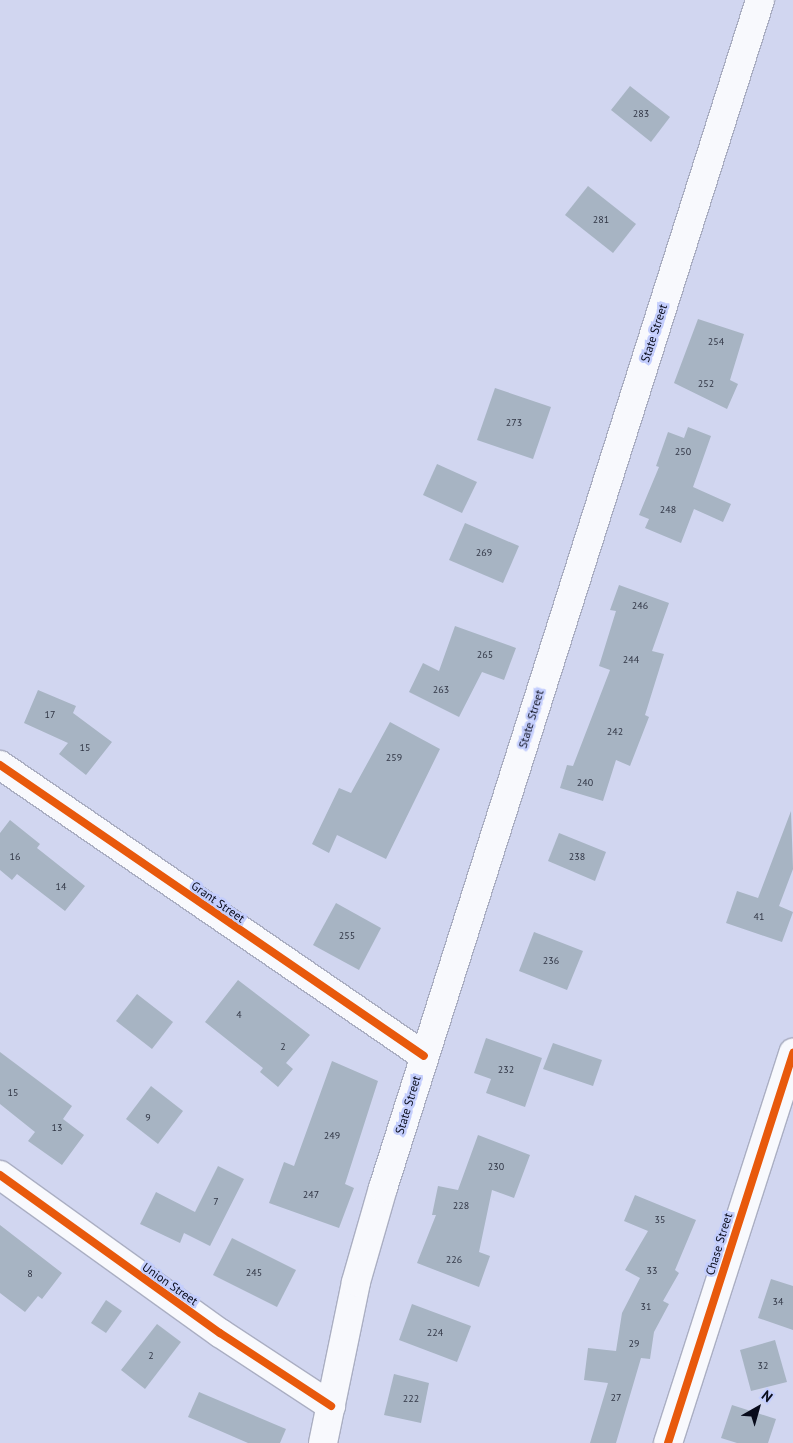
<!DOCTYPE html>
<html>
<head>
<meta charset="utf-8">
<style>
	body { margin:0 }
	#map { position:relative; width:793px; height:1443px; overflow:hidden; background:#d1d6f0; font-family:"PT Sans",sans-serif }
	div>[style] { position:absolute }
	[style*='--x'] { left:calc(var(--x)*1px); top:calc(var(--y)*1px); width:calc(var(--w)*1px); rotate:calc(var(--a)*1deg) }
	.building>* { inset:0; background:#a7b4c3 }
	.roads { filter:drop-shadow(1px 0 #aaaec2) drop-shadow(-1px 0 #aaaec2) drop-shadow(0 1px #aaaec2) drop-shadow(0 -1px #aaaec2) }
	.minor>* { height:28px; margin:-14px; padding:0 14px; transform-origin:14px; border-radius:14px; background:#f8f9fd }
	.major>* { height:28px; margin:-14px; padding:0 14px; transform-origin:14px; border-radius:14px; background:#f8f9fd }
	.cycleway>* { height:8px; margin:-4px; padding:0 4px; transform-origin:4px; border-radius:4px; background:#e8590c }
	span { translate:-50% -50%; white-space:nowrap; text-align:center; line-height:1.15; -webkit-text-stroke:5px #c4cefd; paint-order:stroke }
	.number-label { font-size:10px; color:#303544 }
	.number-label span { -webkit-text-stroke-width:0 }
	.street-label { font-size:12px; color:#080b1a }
	.north { position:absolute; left:733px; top:1383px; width:50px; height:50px; -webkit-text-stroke:4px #c4cefd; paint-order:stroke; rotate:38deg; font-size:14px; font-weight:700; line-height:20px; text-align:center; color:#080b1a }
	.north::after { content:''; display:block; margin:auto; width:18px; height:22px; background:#080b1a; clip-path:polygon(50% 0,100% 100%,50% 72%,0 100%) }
</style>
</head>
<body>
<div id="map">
	<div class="building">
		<i style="clip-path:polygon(630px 86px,670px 117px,651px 142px,611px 110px)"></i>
		<i style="clip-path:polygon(588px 186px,636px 224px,613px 253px,565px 215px)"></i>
		<i style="clip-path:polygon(698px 319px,744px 334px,730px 380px,738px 384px,727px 409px,674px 383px)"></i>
		<i style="clip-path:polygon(495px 388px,551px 407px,533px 459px,477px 440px)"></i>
		<i style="clip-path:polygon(688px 427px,711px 436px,693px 487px,731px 504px,723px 522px,694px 509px,681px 543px,645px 528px,649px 519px,639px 515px,659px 467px,656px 466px,668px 432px,684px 438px)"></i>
		<i style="clip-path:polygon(437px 464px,477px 482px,462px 513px,423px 495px)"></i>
		<i style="clip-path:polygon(465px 523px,519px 546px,503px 583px,449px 560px)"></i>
		<i style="clip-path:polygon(619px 585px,669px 603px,652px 651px,664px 654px,645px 715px,649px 717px,630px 766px,616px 760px,603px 801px,560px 788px,567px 765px,573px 766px,610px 670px,599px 666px,616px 611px,610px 610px)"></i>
		<i style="clip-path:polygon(455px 626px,516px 648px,504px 680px,482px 672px,459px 717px,409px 692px,423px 663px,439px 671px)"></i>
		<i style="clip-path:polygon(38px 690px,76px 706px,73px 713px,112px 742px,86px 775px,59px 754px,68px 743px,24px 723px)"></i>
		<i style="clip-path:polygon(390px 722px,440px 749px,386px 859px,337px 835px,329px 853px,312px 844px,339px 788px,351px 793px)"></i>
		<i style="clip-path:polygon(791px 811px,793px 869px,779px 906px,793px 912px,782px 942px,726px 923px,737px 891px,758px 898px)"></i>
		<i style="clip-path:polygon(10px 820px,40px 844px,37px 848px,85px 886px,65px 911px,17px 874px,12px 880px,0 870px,0 833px)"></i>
		<i style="clip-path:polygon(559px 833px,606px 852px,595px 881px,548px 861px)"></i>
		<i style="clip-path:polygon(336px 903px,381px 928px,359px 970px,313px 945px)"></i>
		<i style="clip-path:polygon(534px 932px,583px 951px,567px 990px,519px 971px)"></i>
		<i style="clip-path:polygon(238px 980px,310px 1035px,286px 1063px,293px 1069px,278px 1087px,260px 1072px,263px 1068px,205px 1022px)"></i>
		<i style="clip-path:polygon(137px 994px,173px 1022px,152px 1049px,116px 1021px)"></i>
		<i style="clip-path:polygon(486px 1038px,542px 1058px,525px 1107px,486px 1093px,491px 1079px,474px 1073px)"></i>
		<i style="clip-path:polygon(553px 1043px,602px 1060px,593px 1086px,543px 1069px)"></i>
		<i style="clip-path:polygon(0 1052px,72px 1106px,63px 1119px,84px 1135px,62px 1165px,28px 1141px,35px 1132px,0 1104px)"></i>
		<i style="clip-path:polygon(332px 1061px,378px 1081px,345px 1184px,354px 1188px,339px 1228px,269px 1203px,284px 1162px,294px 1166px)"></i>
		<i style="clip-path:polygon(151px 1086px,183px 1111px,158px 1144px,126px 1119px)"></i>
		<i style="clip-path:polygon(478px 1135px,530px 1155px,514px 1198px,492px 1190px,479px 1252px,490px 1256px,479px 1287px,417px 1263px,436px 1215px,432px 1215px,438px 1186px,458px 1190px)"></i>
		<i style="clip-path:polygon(218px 1166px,244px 1179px,210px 1246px,184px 1233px,180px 1243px,140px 1224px,156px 1192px,195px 1212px)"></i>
		<i style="clip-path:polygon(635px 1195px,696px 1220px,675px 1270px,679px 1273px,663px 1301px,669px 1304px,654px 1332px,650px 1359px,641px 1358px,616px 1443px,590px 1443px,608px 1383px,584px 1380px,588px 1348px,616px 1351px,622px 1313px,640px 1278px,625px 1270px,648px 1231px,624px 1221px)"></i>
		<i style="clip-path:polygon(0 1225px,62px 1273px,42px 1299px,38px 1296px,25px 1312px,0 1293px)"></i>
		<i style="clip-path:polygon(232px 1238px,296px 1270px,277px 1307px,213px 1275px)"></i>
		<i style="clip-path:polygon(771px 1279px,793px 1286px,793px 1330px,758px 1318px)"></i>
		<i style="clip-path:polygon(106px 1300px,122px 1311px,106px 1333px,91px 1323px)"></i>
		<i style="clip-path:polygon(412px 1304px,471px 1326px,457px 1362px,399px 1340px)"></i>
		<i style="clip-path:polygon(157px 1324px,181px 1342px,145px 1389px,121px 1370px)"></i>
		<i style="clip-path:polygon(775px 1340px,787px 1382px,751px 1391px,740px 1350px)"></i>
		<i style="clip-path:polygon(394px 1374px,429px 1383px,421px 1423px,384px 1415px)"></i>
		<i style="clip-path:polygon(199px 1392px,286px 1429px,280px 1443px,248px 1443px,188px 1417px)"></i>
		<i style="clip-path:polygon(732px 1405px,776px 1419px,768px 1443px,737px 1443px,721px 1438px)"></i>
	</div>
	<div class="roads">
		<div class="minor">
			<i style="--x:0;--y:765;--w:514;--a:34.46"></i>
			<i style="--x:0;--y:1175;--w:271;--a:35.7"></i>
			<i style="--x:220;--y:1333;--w:133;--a:33.3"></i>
			<i style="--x:668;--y:1443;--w:410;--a:-72.2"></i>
		</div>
		<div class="major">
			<i style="--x:323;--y:1443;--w:164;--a:-78.4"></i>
			<i style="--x:356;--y:1282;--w:98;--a:-74"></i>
			<i style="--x:383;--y:1188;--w:1246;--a:-72.39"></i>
		</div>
	</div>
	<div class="cycleway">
		<i style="--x:0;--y:765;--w:514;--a:34.46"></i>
		<i style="--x:0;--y:1175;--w:271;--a:35.7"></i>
		<i style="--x:220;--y:1333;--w:133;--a:33.3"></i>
		<i style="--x:668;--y:1443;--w:410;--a:-72.2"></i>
	</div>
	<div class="number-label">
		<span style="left:641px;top:114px">283</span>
		<span style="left:601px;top:220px">281</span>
		<span style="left:716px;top:342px">254</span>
		<span style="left:706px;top:384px">252</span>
		<span style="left:514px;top:423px">273</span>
		<span style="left:683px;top:452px">250</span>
		<span style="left:668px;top:510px">248</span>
		<span style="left:484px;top:553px">269</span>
		<span style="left:640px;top:606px">246</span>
		<span style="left:485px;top:655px">265</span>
		<span style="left:631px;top:660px">244</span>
		<span style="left:441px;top:690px">263</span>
		<span style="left:50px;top:715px">17</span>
		<span style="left:615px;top:732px">242</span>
		<span style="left:85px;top:748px">15</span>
		<span style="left:394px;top:758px">259</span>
		<span style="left:585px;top:783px">240</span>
		<span style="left:15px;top:857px">16</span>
		<span style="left:577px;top:857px">238</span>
		<span style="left:61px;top:887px">14</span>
		<span style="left:759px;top:917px">41</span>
		<span style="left:347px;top:936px">255</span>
		<span style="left:551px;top:961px">236</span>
		<span style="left:239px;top:1015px">4</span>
		<span style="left:283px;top:1047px">2</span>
		<span style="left:506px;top:1070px">232</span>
		<span style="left:13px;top:1093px">15</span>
		<span style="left:148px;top:1118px">9</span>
		<span style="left:57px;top:1128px">13</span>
		<span style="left:332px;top:1136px">249</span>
		<span style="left:496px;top:1167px">230</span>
		<span style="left:311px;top:1195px">247</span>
		<span style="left:216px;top:1202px">7</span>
		<span style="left:461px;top:1206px">228</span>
		<span style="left:660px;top:1220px">35</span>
		<span style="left:454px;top:1260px">226</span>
		<span style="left:652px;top:1271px">33</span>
		<span style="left:254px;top:1273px">245</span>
		<span style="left:30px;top:1274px">8</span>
		<span style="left:778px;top:1302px">34</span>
		<span style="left:646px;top:1307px">31</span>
		<span style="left:435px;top:1333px">224</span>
		<span style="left:634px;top:1344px">29</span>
		<span style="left:151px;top:1356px">2</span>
		<span style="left:763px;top:1366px">32</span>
		<span style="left:616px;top:1398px">27</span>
		<span style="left:411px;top:1399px">222</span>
	</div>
	<div class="street-label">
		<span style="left:654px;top:333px;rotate:-72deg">State Street</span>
		<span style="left:531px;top:719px;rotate:-73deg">State Street</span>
		<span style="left:218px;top:902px;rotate:35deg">Grant Street</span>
		<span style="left:408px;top:1105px;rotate:-73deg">State Street</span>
		<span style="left:719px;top:1244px;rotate:-73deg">Chase Street</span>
		<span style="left:170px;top:1284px;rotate:35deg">Union Street</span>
	</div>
	<div class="north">N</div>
</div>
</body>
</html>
